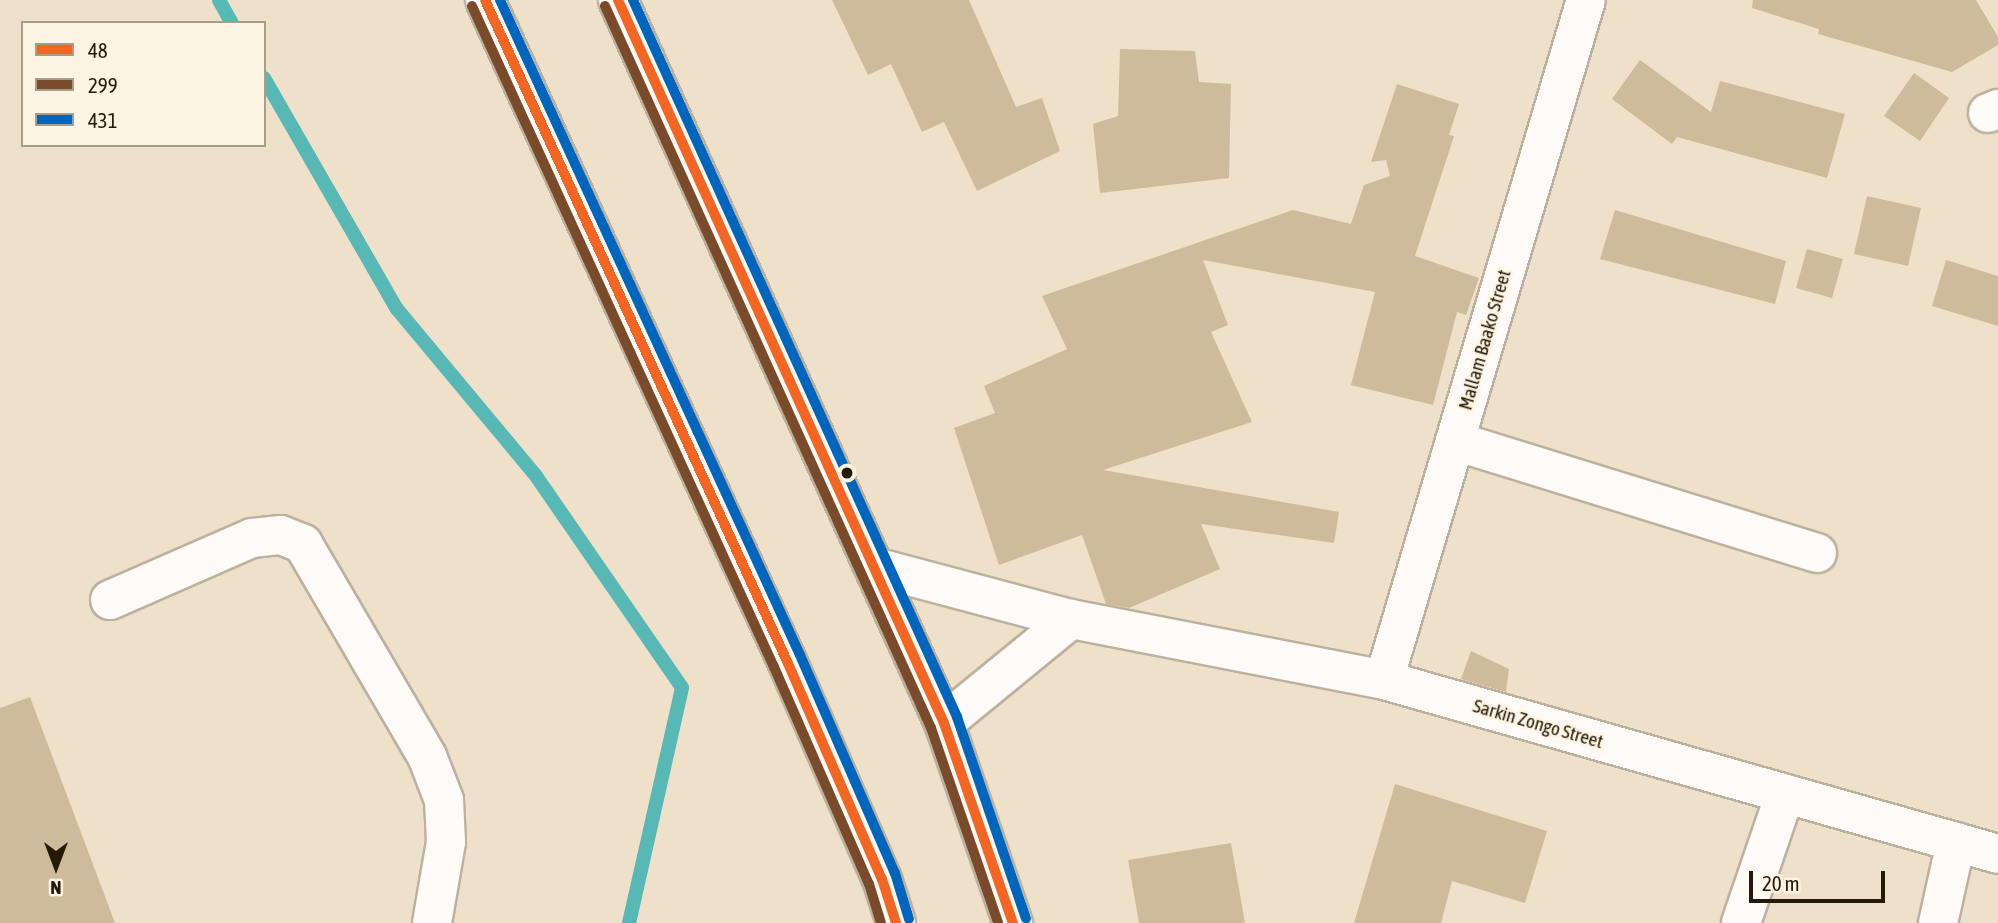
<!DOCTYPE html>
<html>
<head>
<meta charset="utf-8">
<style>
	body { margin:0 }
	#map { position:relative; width:1998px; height:923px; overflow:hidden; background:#efe0c9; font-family:"Asap Condensed",sans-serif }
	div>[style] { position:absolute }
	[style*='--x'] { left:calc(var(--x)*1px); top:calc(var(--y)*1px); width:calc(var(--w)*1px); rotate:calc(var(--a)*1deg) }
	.stream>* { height:14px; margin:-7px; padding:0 7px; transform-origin:7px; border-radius:7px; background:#58b8b6 }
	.building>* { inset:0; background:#cdbb9c }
	.roads { filter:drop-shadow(2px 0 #bcb19f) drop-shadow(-2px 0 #bcb19f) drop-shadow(0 2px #bcb19f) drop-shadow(0 -2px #bcb19f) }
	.minor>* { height:38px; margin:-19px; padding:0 19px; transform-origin:19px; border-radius:19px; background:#fdfaf7 }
	.major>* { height:38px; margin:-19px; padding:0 19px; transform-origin:19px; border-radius:19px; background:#fdfaf7 }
	.bus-1>* { height:10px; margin:-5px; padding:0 5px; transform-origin:5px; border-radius:5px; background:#f26522 }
	.bus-2>* { height:10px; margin:-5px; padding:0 5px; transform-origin:5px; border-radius:5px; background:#7a4b2a }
	.bus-3>* { height:10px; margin:-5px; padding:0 5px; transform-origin:5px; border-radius:5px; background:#0065bd }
	.dots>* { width:19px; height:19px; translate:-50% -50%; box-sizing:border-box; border:4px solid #fef4e3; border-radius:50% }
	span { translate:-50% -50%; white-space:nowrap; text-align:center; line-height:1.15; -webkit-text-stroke:5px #fef4e3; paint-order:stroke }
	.street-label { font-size:19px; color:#231a0a }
	.legend { position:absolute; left:21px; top:21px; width:245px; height:126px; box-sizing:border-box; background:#fef4e3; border:2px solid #a69d8c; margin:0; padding:9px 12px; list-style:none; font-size:21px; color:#231a0a }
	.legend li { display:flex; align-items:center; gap:14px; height:35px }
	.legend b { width:35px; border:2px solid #a69d8c }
	.north { position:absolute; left:21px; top:832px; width:70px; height:70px; -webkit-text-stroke:5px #fef4e3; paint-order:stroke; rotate:180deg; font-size:19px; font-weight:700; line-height:28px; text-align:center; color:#231a0a }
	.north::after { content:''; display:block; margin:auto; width:24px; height:32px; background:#231a0a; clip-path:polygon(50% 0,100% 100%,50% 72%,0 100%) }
	.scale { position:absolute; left:1749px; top:871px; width:136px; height:32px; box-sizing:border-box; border:4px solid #231a0a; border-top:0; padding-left:9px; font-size:21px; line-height:24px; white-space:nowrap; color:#231a0a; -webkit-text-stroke:5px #fef4e3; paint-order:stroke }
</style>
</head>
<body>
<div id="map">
	<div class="stream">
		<i style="--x:219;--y:0;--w:26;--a:61"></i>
		<i style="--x:264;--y:78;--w:267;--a:60.1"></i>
		<i style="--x:397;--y:309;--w:217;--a:50.2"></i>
		<i style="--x:536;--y:476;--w:257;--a:55.4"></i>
		<i style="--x:682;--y:688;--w:241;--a:102.7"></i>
	</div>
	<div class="building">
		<i style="clip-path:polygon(832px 0,969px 0,1016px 107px,1042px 98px,1060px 151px,977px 191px,944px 122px,922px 132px,891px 64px,868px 75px)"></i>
		<i style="clip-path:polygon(1753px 0,1976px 0,1998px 37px,1998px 45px,1952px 72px,1818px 34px,1819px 29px,1752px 8px)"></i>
		<i style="clip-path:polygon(1120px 49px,1195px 51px,1199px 82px,1231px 84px,1229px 178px,1100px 193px,1093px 124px,1118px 116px)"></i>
		<i style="clip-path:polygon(1640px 60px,1711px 112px,1720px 81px,1845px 114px,1827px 178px,1677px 137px,1672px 144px,1612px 99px)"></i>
		<i style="clip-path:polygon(1914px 73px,1949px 98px,1920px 141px,1884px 116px)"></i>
		<i style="clip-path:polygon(1397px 84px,1459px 104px,1449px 135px,1454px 136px,1415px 256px,1479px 278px,1466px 315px,1457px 312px,1433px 405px,1351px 385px,1375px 292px,1203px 260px,1228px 325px,1211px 332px,1252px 422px,1103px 470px,1339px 512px,1334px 543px,1201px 524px,1220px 569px,1129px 608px,1106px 604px,1082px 535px,999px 565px,954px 428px,995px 413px,984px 386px,1067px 349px,1042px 296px,1293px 210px,1351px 224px,1364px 185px,1390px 176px,1386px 160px,1371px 162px)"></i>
		<i style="clip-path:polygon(1867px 196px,1921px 208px,1908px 266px,1854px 254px)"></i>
		<i style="clip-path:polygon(1615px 210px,1786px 261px,1775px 304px,1600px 259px)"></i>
		<i style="clip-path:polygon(1807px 249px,1843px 259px,1832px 298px,1796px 288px)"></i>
		<i style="clip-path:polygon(1946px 260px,1998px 276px,1998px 326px,1932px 306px)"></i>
		<i style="clip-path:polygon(1471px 651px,1509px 669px,1506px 692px,1461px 679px)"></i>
		<i style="clip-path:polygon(30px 697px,115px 923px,0 923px,0 708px)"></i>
		<i style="clip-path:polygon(1395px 784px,1547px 831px,1525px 903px,1452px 881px,1441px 923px,1354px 923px)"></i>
		<i style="clip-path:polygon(1231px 843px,1245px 923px,1139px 923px,1128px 860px)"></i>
	</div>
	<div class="roads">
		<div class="minor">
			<i style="--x:1988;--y:113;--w:11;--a:-22"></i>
			<i style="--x:1455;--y:441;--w:379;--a:17.2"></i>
			<i style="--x:875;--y:567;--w:203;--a:14.9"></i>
			<i style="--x:1071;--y:619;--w:319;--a:11"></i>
			<i style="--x:1384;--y:680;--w:638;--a:15.82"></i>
			<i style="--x:110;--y:600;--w:155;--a:-23.6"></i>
			<i style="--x:252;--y:538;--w:29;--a:-6"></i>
			<i style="--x:281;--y:535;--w:24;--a:22"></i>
			<i style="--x:303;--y:544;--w:246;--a:59.7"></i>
			<i style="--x:427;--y:756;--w:47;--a:68.9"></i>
			<i style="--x:444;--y:800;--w:42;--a:87.3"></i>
			<i style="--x:446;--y:842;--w:82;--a:99.8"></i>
			<i style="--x:1384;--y:680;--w:709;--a:-73.46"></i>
			<i style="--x:944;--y:723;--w:164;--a:-39.3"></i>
			<i style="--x:1741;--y:923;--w:136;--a:-71.2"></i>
			<i style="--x:1938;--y:923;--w:83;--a:-77.5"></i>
		</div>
		<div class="major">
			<i style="--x:485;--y:0;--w:727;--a:65.45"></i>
			<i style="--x:787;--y:661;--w:238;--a:66.5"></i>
			<i style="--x:882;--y:879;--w:46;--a:72.3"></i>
			<i style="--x:618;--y:0;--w:793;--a:65.73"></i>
			<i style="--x:944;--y:723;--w:212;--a:71"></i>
		</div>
	</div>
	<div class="bus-1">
		<i style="--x:485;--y:0;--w:727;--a:65.45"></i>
		<i style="--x:787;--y:661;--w:238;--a:66.5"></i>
		<i style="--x:882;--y:879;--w:46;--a:72.3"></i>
		<i style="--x:618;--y:0;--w:793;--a:65.73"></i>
		<i style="--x:944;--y:723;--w:212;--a:71"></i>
	</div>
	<div class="bus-2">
		<i style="--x:472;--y:6;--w:727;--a:65.45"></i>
		<i style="--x:774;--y:667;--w:237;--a:66.4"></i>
		<i style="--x:869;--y:884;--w:41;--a:72.9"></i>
		<i style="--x:605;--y:6;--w:792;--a:65.7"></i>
		<i style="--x:931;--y:728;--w:206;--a:71"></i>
	</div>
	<div class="bus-3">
		<i style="--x:500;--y:0;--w:720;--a:65.39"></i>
		<i style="--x:800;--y:655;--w:238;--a:66.5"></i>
		<i style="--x:895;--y:873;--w:48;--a:73.1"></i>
		<i style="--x:633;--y:0;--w:787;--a:65.68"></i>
		<i style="--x:957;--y:717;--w:213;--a:71.1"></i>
	</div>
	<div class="dots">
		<i style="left:847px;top:473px;background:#231a0a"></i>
	</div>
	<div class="street-label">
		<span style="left:1485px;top:340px;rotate:-74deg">Mallam Baako Street</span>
		<span style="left:1538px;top:724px;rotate:16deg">Sarkin Zongo Street</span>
	</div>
	<ul class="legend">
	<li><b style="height:9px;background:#f26522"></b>48</li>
	<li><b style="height:9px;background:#7a4b2a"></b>299</li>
	<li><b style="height:9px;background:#0065bd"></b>431</li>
	</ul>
	<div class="north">N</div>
	<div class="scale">20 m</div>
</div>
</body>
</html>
